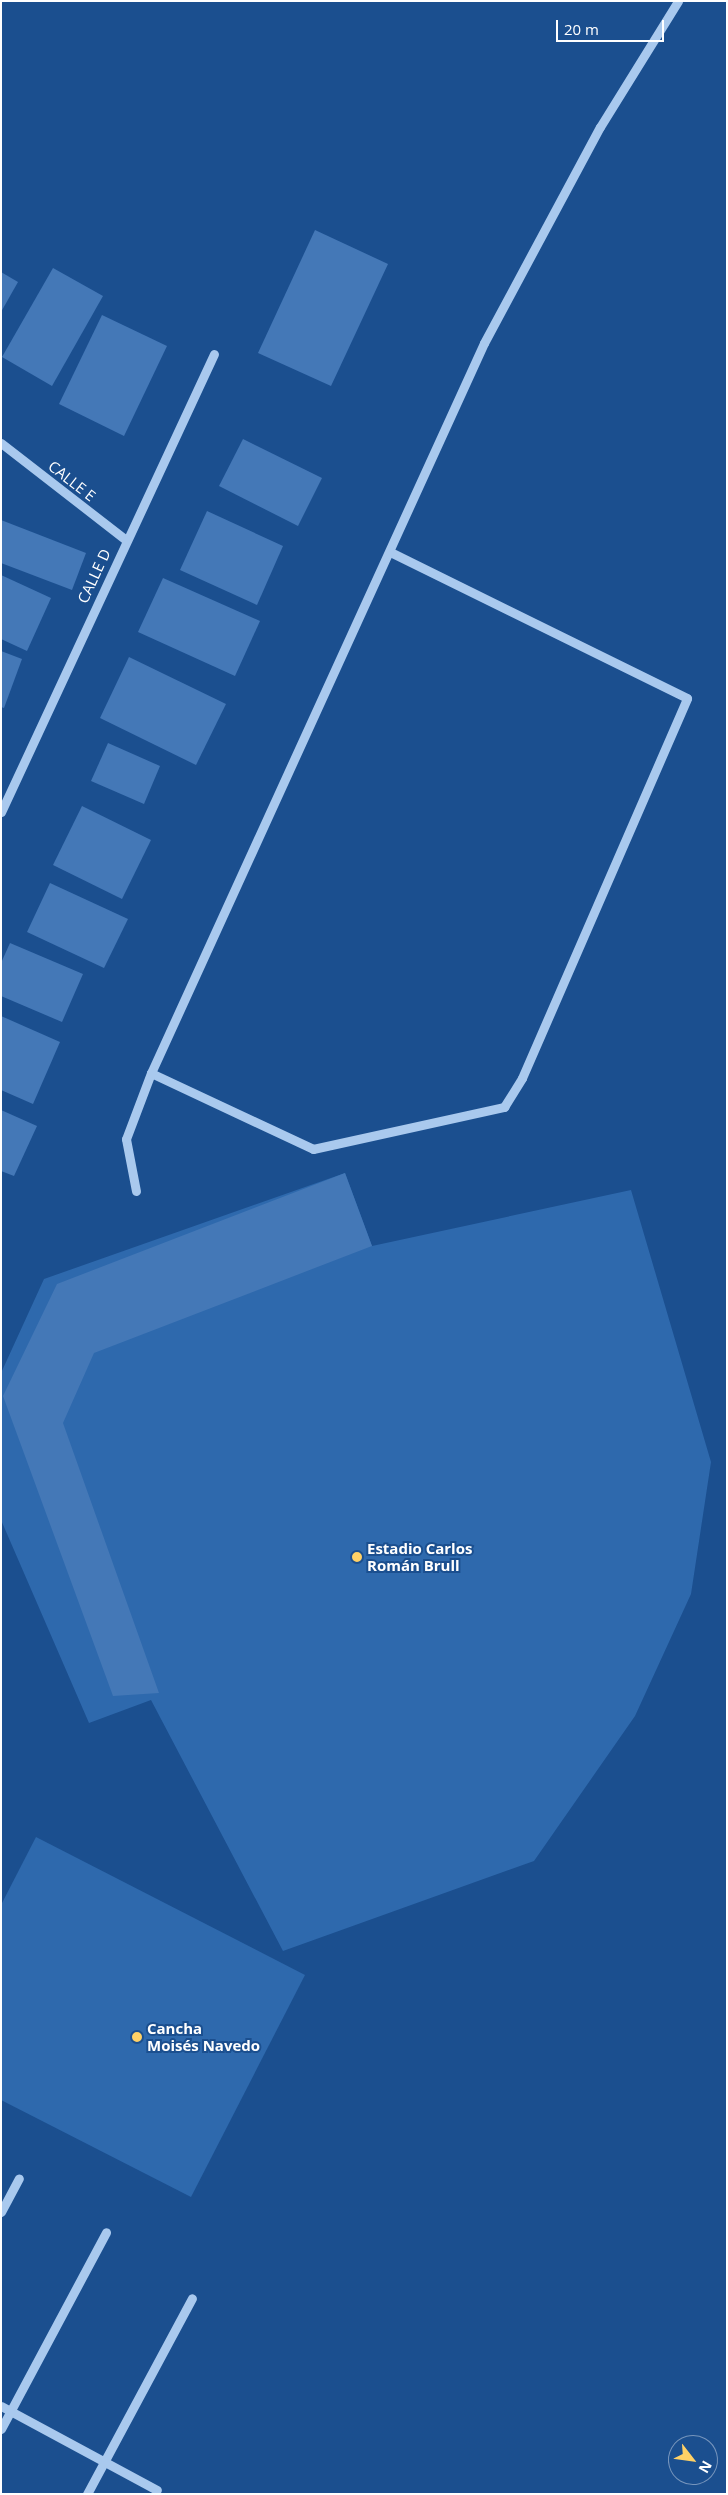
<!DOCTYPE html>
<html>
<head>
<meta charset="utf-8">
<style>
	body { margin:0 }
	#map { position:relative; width:728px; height:2495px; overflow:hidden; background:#1b4f8f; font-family:"Open Sans",sans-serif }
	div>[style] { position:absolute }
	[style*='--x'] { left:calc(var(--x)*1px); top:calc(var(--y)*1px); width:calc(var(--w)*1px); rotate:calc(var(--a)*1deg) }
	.green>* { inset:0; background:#2e69ad }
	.building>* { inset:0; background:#4478b7 }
	.minor>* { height:9px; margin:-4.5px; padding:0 4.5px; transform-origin:4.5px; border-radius:4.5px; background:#a9c9ee }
	.dots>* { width:14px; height:14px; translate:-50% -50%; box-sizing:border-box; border:2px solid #1b4f8f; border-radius:50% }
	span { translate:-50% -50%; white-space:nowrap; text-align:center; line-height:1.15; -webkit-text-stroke:4px #1b4f8f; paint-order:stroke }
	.street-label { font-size:15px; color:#fff }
	.poi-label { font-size:15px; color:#fff; font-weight:700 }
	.left { translate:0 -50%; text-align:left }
	.frame { position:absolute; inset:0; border:2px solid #fff; pointer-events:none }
	.north { position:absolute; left:668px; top:2435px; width:50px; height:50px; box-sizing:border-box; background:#1b4f8f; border:1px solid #7695bc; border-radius:50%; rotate:120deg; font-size:14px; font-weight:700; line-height:20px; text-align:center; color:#fff }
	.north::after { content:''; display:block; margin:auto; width:18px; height:22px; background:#ffd166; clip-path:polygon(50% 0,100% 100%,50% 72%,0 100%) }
	.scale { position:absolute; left:556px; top:20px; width:108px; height:22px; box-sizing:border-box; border:2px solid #fff; border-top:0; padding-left:6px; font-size:15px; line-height:18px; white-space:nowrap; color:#fff; -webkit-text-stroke:4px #1b4f8f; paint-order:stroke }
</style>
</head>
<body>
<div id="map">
	<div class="green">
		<i style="clip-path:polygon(345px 1173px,372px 1246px,631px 1190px,711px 1462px,691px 1594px,635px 1716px,534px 1861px,283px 1951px,151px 1700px,89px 1723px,1px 1520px,1px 1373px,44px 1279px)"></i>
		<i style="clip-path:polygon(36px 1837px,305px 1975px,191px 2197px,1px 2100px,1px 1905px)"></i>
	</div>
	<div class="building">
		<i style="clip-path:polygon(315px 230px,388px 264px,331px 386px,258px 353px)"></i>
		<i style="clip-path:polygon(53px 268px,103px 296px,52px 386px,2px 357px)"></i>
		<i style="clip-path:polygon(1px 272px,18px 282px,1px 312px)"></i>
		<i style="clip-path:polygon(102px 315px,167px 346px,124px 436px,59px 404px)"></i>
		<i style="clip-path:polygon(243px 439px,322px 478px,298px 526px,219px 486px)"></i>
		<i style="clip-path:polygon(207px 511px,283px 546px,257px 605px,180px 570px)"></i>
		<i style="clip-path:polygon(1px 520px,86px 553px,72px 590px,1px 563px)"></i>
		<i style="clip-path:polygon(1px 575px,51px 598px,27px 651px,1px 639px)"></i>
		<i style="clip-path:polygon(163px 578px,260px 621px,235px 676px,138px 632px)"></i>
		<i style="clip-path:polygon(1px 651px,22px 659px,4px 708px,1px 707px)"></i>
		<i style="clip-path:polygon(129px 657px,226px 704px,196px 765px,100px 718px)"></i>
		<i style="clip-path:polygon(108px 743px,160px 766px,144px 804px,91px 781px)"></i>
		<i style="clip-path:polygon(82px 806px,151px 840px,122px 899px,53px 865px)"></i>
		<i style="clip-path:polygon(50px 883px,128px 919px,104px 968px,27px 932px)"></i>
		<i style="clip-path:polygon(10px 943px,83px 974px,62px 1022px,1px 996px,1px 963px)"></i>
		<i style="clip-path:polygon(1px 1016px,60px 1042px,33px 1104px,1px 1090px)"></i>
		<i style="clip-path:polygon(1px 1110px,37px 1126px,14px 1176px,1px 1171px)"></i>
		<i style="clip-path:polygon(345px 1173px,372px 1246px,94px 1353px,63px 1423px,159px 1693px,113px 1696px,3px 1396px,57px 1284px)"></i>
	</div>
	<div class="minor">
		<i style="--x:1;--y:443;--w:158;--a:37.8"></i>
		<i style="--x:1;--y:812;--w:505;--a:-65.06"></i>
		<i style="--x:151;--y:1073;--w:179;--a:25.1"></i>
		<i style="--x:313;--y:1149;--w:196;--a:-12.4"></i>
		<i style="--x:504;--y:1107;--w:34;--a:-58"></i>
		<i style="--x:522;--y:1078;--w:414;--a:-66.5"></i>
		<i style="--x:687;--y:698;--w:331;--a:-153.8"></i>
		<i style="--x:136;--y:1191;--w:53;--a:-100.9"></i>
		<i style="--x:126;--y:1139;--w:71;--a:-69.3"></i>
		<i style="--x:151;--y:1073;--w:802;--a:-65.48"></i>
		<i style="--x:484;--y:343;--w:245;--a:-61.8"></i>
		<i style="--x:600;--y:127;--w:148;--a:-58.2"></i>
		<i style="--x:1;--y:2212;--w:38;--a:-62"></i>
		<i style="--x:1;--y:2406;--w:177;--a:28.3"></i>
		<i style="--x:1;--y:2429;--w:223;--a:-61.9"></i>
		<i style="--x:87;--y:2494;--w:222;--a:-61.8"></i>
	</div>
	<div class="dots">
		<i style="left:357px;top:1557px;background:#ffd166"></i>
		<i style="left:137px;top:2037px;background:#ffd166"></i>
	</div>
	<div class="street-label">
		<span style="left:72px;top:481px;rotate:38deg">CALLE E</span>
		<span style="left:94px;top:576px;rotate:-65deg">CALLE D</span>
	</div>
	<div class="poi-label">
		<span class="left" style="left:367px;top:1557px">Estadio Carlos<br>Román Brull</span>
		<span class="left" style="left:147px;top:2037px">Cancha<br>Moisés Navedo</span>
	</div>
	<div class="frame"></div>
	<div class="north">N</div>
	<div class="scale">20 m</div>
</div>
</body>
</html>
